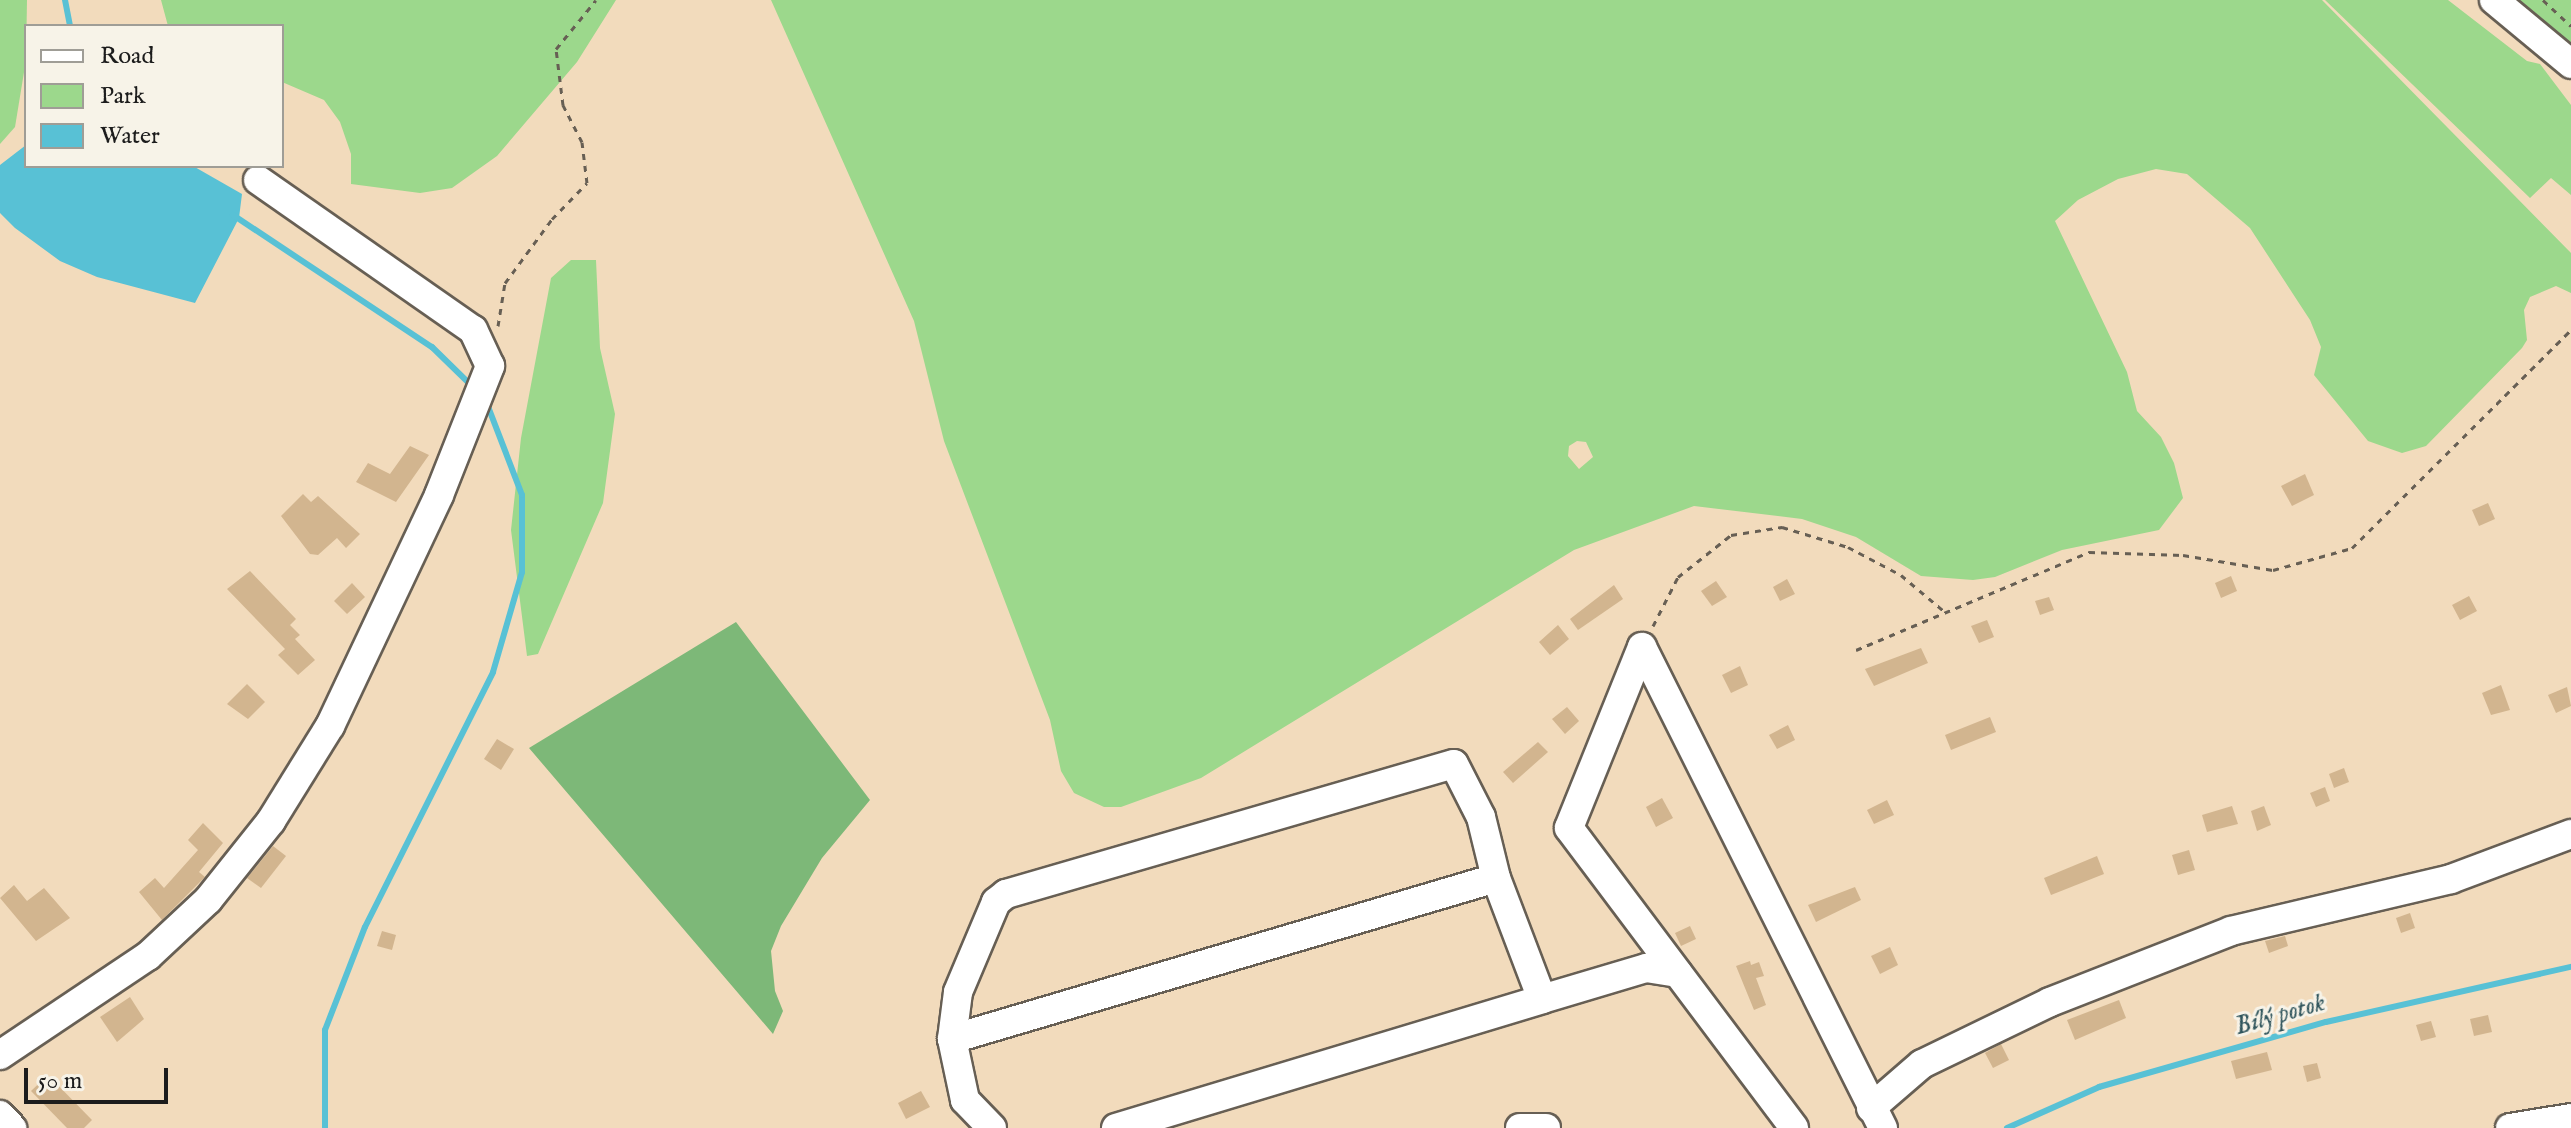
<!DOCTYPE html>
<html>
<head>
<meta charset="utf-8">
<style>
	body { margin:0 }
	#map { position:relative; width:2571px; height:1128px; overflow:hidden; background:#f2dbbc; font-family:"IM FELL English",serif }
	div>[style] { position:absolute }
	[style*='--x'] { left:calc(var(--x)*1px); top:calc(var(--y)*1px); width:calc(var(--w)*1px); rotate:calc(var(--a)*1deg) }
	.green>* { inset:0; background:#9cd88c }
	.forest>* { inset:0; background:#7db878 }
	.water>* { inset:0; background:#58c1d5 }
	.stream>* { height:6px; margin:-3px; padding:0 3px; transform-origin:3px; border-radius:3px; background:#58c1d5 }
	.building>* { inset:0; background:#d2b58f }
	.path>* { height:3px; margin-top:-1.5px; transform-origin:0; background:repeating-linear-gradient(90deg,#675f54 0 6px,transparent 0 12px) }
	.roads { filter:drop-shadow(2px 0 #675f54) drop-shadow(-2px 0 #675f54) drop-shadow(0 2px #675f54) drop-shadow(0 -2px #675f54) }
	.minor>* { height:28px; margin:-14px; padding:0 14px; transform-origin:14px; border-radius:14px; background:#fff }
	span { translate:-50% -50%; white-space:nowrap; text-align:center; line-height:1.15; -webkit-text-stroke:6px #f7f3e8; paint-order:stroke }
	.water-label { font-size:26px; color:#31565d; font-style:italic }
	.legend { position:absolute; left:24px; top:24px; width:260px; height:144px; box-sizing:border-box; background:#f7f3e8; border:2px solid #9f9d96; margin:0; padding:10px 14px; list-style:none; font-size:24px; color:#1c1c1c }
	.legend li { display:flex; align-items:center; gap:16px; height:40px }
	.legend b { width:40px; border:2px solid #9f9d96 }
	.scale { position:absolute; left:24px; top:1068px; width:144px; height:36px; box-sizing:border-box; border:4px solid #1c1c1c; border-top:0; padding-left:10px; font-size:24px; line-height:28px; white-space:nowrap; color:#1c1c1c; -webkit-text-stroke:6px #f7f3e8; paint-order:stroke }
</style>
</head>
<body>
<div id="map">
	<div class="green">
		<i style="clip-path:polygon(0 0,27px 0,26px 60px,15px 127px,0 144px)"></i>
		<i style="clip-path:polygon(161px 0,616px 0,577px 62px,497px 156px,452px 188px,420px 193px,351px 184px,351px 154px,340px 122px,324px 100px,282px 82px,282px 26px,168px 26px)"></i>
		<i style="clip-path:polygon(evenodd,771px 0,2322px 0,2571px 253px,2571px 293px,2556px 286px,2530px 297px,2524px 310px,2527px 340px,2522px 348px,2426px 446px,2402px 453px,2368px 441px,2314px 375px,2321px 347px,2310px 320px,2250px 228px,2187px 174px,2156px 169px,2118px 179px,2078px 200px,2055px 221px,2127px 372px,2137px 411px,2161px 437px,2174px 463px,2183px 498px,2159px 530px,2062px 550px,1995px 577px,1973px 580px,1921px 576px,1856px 537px,1802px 519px,1694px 506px,1574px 550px,1201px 778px,1121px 807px,1104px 807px,1074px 793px,1061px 771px,1050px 720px,944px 441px,914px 321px,771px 0,1577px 441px,1586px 442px,1593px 457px,1579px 469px,1568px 456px,1569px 446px,1577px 441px)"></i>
		<i style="clip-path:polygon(2325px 0,2448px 0,2527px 61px,2540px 64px,2571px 105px,2571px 195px,2551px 178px,2530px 198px)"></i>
		<i style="clip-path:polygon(2518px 0,2571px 0,2571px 44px)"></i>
		<i style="clip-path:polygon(571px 260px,596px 260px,600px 348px,615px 414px,603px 503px,538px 654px,527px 656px,511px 530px,521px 438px,551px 278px)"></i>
	</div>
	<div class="forest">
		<i style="clip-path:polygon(736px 622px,870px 800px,822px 858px,781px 926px,771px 951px,775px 991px,783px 1011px,773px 1034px,529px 748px)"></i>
	</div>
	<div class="water">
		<i style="clip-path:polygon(26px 145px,26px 166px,193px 166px,242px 194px,239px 218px,195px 303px,97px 277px,60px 261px,15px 228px,0 213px,0 165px)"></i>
	</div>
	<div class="stream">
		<i style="--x:65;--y:0;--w:26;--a:79"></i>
		<i style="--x:233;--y:215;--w:239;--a:33.6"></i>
		<i style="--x:432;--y:347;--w:57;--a:44.3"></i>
		<i style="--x:325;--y:1128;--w:98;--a:-90"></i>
		<i style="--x:325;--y:1030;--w:110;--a:-68.8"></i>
		<i style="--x:365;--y:927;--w:285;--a:-63.3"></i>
		<i style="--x:493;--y:672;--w:104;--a:-73.8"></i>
		<i style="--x:522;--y:572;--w:77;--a:-90"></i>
		<i style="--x:522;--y:495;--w:101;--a:-111"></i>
		<i style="--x:2007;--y:1128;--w:101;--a:-24"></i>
		<i style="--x:2099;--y:1087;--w:236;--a:-16"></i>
		<i style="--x:2326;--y:1022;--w:251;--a:-12.7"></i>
	</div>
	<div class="building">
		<i style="clip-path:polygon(410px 446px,429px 455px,396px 502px,356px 482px,368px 463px,390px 474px)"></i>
		<i style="clip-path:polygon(2305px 474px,2314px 495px,2292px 506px,2281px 486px)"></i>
		<i style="clip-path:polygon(303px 494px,311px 502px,318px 496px,360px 534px,346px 548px,337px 538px,318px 555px,310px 554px,281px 516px)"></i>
		<i style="clip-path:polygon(2488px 503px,2495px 519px,2479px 526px,2472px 510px)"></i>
		<i style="clip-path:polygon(250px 571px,296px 619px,290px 625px,300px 635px,295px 639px,315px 660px,298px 675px,278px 655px,285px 649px,227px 589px)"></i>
		<i style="clip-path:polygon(2231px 576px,2237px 591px,2221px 598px,2215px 583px)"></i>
		<i style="clip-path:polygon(1787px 579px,1795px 594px,1780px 601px,1773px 587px)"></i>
		<i style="clip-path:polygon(1716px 581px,1727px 597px,1712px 606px,1701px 591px)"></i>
		<i style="clip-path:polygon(352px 583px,365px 597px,347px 614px,334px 601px)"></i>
		<i style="clip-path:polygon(1614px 585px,1623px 599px,1578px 630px,1570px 619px)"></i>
		<i style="clip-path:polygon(2469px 596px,2477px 611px,2460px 620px,2452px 605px)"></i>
		<i style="clip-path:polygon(2049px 597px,2054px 610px,2040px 615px,2035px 601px)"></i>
		<i style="clip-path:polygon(1987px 620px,1994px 637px,1979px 643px,1971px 626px)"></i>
		<i style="clip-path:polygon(1558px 625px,1569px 639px,1550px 655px,1539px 642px)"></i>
		<i style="clip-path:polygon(1921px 648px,1928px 663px,1874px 686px,1865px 669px)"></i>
		<i style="clip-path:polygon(1740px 666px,1748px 685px,1731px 693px,1722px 675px)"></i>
		<i style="clip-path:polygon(247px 684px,265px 702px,248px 719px,227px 704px)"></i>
		<i style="clip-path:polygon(2501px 685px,2510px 710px,2491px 715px,2482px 693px)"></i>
		<i style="clip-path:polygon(2567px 687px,2571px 706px,2556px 713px,2548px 695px)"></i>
		<i style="clip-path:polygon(1567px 707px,1579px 721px,1565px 734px,1552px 719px)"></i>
		<i style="clip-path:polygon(1990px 717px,1996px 732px,1951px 750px,1945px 735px)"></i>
		<i style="clip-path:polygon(1788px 725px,1795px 740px,1777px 749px,1769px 735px)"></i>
		<i style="clip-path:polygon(497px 739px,514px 749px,501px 770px,484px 759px)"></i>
		<i style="clip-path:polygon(1538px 742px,1548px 752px,1513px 783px,1503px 772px)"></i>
		<i style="clip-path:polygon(2344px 768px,2349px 782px,2334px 788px,2329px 774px)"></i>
		<i style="clip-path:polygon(2325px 787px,2330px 801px,2316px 807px,2310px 793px)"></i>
		<i style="clip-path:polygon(1662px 798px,1673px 818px,1656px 827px,1646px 807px)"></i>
		<i style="clip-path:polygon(1887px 800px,1894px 815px,1874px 824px,1867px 810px)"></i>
		<i style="clip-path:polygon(2232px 806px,2238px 824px,2207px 832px,2202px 815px)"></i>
		<i style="clip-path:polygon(2264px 806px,2271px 825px,2257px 831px,2251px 811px)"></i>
		<i style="clip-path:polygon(203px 823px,223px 843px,199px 872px,205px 877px,162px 920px,139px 892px,155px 878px,164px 888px,198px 850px,188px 840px)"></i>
		<i style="clip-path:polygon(273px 846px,286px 856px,261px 888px,247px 878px)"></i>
		<i style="clip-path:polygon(2189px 850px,2195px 870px,2178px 875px,2172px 855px)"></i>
		<i style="clip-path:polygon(2097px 856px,2104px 874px,2051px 895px,2044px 878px)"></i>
		<i style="clip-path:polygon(14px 885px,27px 901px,44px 888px,70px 918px,36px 941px,0 898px)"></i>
		<i style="clip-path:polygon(1855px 887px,1861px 900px,1816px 922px,1808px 905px)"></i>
		<i style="clip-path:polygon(2410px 913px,2415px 928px,2401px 933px,2396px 918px)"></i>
		<i style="clip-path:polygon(1690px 926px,1696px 939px,1681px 946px,1675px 933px)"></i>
		<i style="clip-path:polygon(382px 931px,396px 935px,392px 950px,377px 946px)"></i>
		<i style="clip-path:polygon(2285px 936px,2288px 946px,2269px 953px,2265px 941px)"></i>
		<i style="clip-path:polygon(1890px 947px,1898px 965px,1880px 974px,1871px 956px)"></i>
		<i style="clip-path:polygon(1750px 961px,1751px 965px,1759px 962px,1764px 976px,1756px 978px,1766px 1005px,1754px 1010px,1736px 966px)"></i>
		<i style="clip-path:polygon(130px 997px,144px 1019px,117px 1042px,100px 1017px)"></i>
		<i style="clip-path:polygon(2119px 1000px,2126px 1018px,2075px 1040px,2067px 1020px)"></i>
		<i style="clip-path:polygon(2488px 1015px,2492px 1032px,2474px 1036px,2470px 1019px)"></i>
		<i style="clip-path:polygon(2431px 1021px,2436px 1037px,2421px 1041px,2416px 1025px)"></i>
		<i style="clip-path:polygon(2001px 1044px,2009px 1060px,1993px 1068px,1985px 1053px)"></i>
		<i style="clip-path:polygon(2267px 1052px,2272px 1070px,2236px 1079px,2231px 1061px)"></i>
		<i style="clip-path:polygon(2317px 1063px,2321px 1078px,2307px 1082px,2303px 1066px)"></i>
		<i style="clip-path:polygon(48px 1075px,92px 1120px,84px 1128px,67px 1128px,31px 1091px)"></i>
		<i style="clip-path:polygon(921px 1091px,930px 1107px,906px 1119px,898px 1103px)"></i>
	</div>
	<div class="path">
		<i style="--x:2543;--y:0;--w:38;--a:43"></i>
		<i style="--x:498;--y:326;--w:44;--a:-80.8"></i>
		<i style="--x:505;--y:283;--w:79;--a:-53.7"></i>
		<i style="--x:552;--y:219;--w:50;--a:-45.8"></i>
		<i style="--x:587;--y:183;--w:41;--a:-97"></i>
		<i style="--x:582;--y:142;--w:42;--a:-117.2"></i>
		<i style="--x:563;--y:105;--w:56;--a:-97.1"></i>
		<i style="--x:556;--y:49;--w:63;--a:-50.8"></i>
		<i style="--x:1653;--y:626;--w:55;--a:-63"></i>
		<i style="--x:1678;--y:577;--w:68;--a:-38.4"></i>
		<i style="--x:1731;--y:535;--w:52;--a:-8.9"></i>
		<i style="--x:1782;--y:527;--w:69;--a:16.9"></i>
		<i style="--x:1848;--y:547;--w:60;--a:27.8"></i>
		<i style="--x:1901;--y:575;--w:57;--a:40.1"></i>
		<i style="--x:1856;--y:650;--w:253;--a:-22.8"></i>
		<i style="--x:2089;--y:552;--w:94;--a:1.8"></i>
		<i style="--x:2183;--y:555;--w:91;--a:9.5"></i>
		<i style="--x:2273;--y:570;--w:82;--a:-15.6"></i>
		<i style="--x:2352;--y:548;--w:309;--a:-44.9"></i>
	</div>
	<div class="roads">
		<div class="minor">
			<i style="--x:2494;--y:0;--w:100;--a:39.7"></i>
			<i style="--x:1642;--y:647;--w:195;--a:112"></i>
			<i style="--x:1569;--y:828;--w:375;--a:53.1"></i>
			<i style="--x:1642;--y:647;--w:538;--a:63.39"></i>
			<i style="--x:952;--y:1039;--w:567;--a:-16.49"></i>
			<i style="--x:0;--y:1055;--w:178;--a:-33.8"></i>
			<i style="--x:148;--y:956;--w:82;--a:-43"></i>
			<i style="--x:208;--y:900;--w:101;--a:-51.4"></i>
			<i style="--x:271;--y:821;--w:112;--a:-58.2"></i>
			<i style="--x:330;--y:726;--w:255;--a:-64.7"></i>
			<i style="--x:439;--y:495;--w:139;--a:-68.4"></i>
			<i style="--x:490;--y:366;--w:40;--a:-115"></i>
			<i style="--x:473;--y:330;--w:262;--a:-145.1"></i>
			<i style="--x:1871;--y:1108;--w:67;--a:-40.8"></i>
			<i style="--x:1922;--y:1064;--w:142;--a:-25.8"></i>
			<i style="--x:2050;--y:1002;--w:194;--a:-21.4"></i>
			<i style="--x:2231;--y:931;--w:226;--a:-13.3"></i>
			<i style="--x:2451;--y:879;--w:128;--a:-20.6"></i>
			<i style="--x:0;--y:1115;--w:18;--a:47"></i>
			<i style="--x:992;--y:1128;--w:39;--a:-134"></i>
			<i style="--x:965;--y:1100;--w:62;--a:-102"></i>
			<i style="--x:952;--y:1039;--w:47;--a:-82.7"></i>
			<i style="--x:958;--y:992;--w:98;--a:-67.1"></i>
			<i style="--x:996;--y:902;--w:13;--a:-39"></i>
			<i style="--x:1006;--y:894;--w:466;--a:-16.2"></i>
			<i style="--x:1454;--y:764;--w:59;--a:63"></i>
			<i style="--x:1481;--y:817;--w:63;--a:76.2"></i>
			<i style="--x:1496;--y:878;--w:129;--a:69.2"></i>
			<i style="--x:1542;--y:999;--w:109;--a:-16.6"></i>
			<i style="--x:1646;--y:968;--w:32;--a:9"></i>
			<i style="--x:1116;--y:1128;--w:445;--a:-16.8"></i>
			<i style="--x:1520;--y:1128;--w:26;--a:0"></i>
			<i style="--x:2510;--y:1128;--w:62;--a:-9.3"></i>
		</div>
	</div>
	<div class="water-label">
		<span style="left:2280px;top:1015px;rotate:-16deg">Bílý potok</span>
	</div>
	<ul class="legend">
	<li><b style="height:10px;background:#fff"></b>Road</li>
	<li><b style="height:22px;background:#9cd88c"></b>Park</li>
	<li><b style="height:22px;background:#58c1d5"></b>Water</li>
	</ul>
	<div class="scale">50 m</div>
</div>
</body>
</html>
